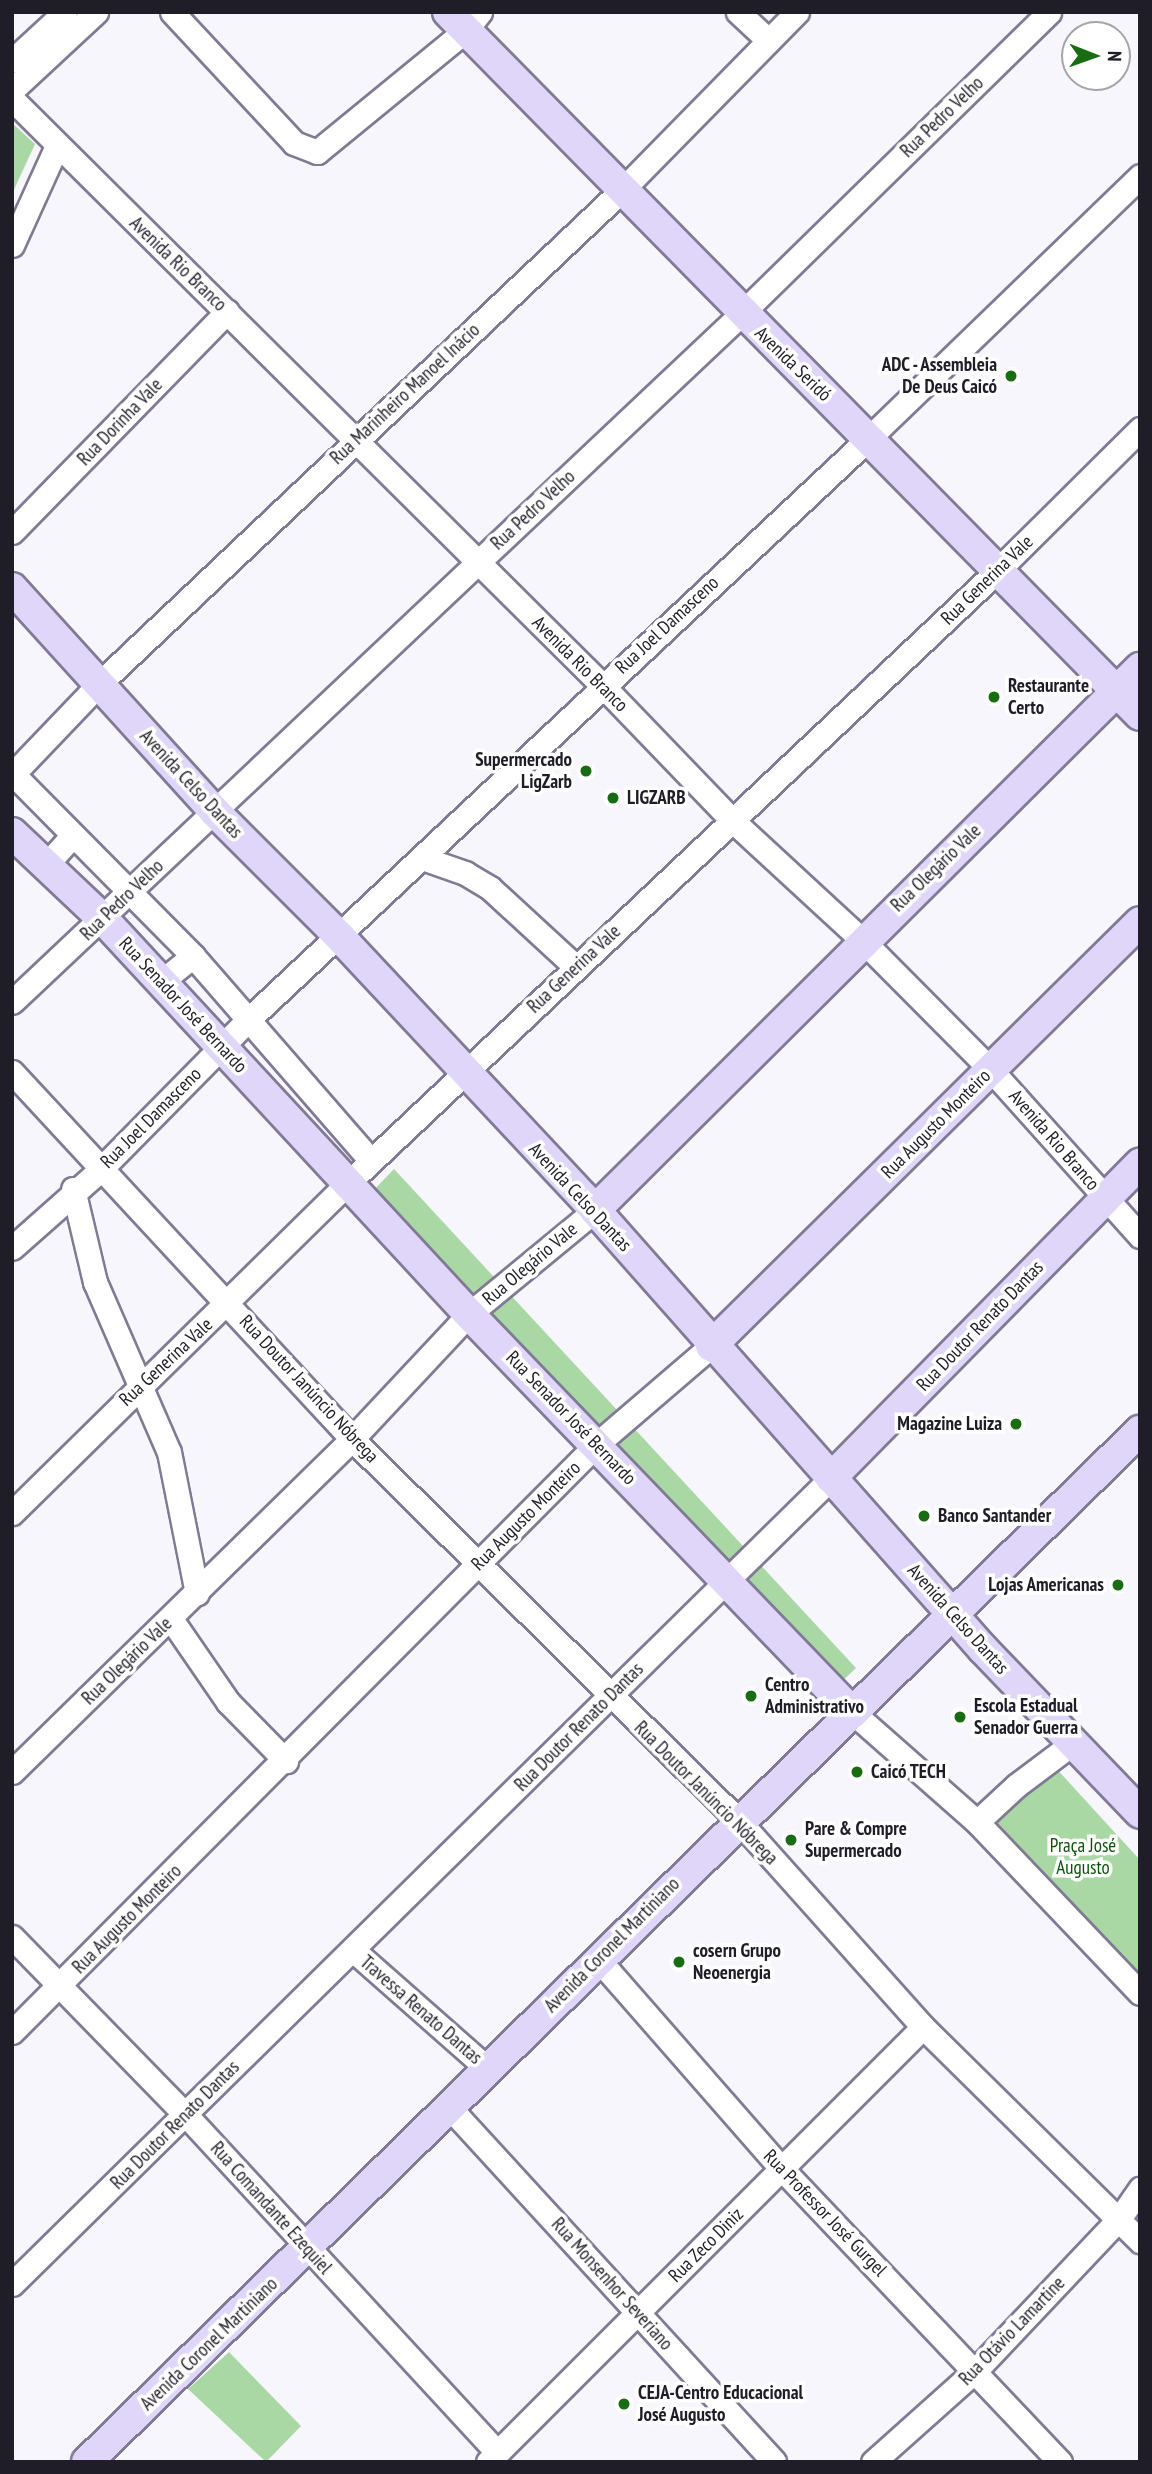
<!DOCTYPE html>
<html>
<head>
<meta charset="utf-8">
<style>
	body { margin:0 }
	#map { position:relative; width:1152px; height:2474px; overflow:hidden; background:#f7f6fc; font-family:"PT Sans Narrow",sans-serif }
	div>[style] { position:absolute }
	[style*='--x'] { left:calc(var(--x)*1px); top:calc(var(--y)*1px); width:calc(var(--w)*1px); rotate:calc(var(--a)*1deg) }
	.green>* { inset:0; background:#aad8a5 }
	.roads { filter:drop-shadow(2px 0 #817a95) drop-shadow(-2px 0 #817a95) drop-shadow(0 2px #817a95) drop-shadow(0 -2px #817a95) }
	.minor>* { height:23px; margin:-11.5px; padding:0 11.5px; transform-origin:11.5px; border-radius:11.5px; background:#fff }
	.major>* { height:30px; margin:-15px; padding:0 15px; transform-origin:15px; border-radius:15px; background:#dfd6f9 }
	.dots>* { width:19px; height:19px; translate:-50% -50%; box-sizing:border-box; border:4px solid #fff; border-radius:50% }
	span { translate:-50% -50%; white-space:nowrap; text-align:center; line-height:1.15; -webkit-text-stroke:7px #fff; paint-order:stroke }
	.street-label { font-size:19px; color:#1f1d27 }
	.poi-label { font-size:19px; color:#1f1d27; font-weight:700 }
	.right { translate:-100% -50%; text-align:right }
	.left { translate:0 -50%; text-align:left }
	.park-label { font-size:19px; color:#0a5405 }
	.frame { position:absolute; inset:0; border:14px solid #1f1d27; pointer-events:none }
	.north { position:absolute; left:1061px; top:21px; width:70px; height:70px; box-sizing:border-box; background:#fff; border:2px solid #a5a5a9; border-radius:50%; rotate:91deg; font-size:19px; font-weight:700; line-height:28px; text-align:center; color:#1f1d27 }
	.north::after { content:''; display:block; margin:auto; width:24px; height:32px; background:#186c12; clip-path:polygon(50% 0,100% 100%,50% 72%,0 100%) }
</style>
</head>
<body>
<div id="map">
	<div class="green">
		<i style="clip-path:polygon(12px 123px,35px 144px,12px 194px)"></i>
		<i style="clip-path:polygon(394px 1169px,856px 1668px,834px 1689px,368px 1196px)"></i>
		<i style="clip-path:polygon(1054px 1766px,1140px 1860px,1140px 1979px,997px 1823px)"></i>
		<i style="clip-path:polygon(229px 2352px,301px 2426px,266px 2462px,188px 2389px)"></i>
	</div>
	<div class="roads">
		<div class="minor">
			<i style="--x:172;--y:12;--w:179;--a:47"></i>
			<i style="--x:294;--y:143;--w:25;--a:21"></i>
			<i style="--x:317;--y:152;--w:193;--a:-39.3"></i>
			<i style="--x:466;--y:30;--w:23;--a:-52"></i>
			<i style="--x:738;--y:12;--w:41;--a:43"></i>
			<i style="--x:12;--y:61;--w:72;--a:-42.8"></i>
			<i style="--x:12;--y:90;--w:115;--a:-42.9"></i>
			<i style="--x:12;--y:99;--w:832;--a:44.81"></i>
			<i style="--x:602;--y:685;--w:189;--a:46.1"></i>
			<i style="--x:733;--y:821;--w:176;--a:42.7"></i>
			<i style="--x:862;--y:940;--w:183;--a:45.2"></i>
			<i style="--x:991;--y:1070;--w:223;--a:48.1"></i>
			<i style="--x:12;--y:245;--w:109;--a:-65.6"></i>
			<i style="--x:12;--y:532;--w:308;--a:-45.7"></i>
			<i style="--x:12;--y:773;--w:257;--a:45.3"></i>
			<i style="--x:193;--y:956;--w:271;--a:49"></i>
			<i style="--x:12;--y:775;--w:126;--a:-46.3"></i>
			<i style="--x:99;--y:684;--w:721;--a:-43.37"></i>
			<i style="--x:623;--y:189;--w:248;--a:-45.5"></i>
			<i style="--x:422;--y:858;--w:46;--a:19.2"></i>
			<i style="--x:465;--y:873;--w:29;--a:31"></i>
			<i style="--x:490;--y:888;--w:117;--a:42.6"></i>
			<i style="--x:46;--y:865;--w:40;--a:-48"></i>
			<i style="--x:162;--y:981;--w:40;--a:-39"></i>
			<i style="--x:12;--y:1002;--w:1002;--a:-43.34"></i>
			<i style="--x:741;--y:314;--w:431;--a:-44.4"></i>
			<i style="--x:12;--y:1072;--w:500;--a:47.19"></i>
			<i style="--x:352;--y:1439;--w:542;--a:44.63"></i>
			<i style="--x:738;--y:1820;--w:278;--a:48.2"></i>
			<i style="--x:923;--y:2027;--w:305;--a:44.6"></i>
			<i style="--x:73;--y:1189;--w:96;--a:76.7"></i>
			<i style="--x:95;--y:1282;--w:185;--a:66.5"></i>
			<i style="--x:169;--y:1452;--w:144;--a:78.8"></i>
			<i style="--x:12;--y:1248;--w:116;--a:-41.5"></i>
			<i style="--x:99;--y:1171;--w:214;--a:-45.4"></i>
			<i style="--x:249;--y:1019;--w:850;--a:-43.14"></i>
			<i style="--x:869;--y:438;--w:377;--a:-44"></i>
			<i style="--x:12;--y:1513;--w:471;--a:-44.5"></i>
			<i style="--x:348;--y:1183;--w:893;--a:-43.32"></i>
			<i style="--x:998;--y:570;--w:200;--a:-44.8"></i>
			<i style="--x:171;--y:1619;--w:101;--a:55.5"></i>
			<i style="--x:228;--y:1702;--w:83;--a:45.5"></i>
			<i style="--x:851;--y:1711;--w:168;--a:41.4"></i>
			<i style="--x:977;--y:1822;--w:236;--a:46.4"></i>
			<i style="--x:12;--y:1772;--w:476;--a:-44.4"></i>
			<i style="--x:352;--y:1439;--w:171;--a:-46.9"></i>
			<i style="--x:469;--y:1314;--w:163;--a:-39.5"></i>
			<i style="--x:977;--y:1822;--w:54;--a:-42.8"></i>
			<i style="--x:1017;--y:1785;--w:70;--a:-36.9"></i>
			<i style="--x:12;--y:1937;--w:248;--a:45.7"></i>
			<i style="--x:185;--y:2114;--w:460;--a:47.3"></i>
			<i style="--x:354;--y:1951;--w:179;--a:41.4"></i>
			<i style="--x:598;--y:1959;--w:279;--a:48.8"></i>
			<i style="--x:782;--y:2169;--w:404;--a:46.5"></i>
			<i style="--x:12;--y:2032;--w:831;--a:-45.15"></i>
			<i style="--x:598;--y:1443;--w:149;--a:-40.6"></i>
			<i style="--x:450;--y:2108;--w:480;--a:47.5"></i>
			<i style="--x:12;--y:2284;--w:1149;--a:-44.54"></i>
			<i style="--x:488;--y:2462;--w:615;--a:-45"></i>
			<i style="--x:873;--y:2462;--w:138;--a:-41.8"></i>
			<i style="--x:976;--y:2370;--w:208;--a:-46.6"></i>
			<i style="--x:1119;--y:2219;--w:37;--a:-55"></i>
		</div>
		<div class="major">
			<i style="--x:448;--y:12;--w:986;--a:45.45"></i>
			<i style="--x:12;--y:588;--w:301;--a:47.8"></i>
			<i style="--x:214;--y:811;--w:177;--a:45"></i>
			<i style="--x:339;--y:936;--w:375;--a:46.9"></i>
			<i style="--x:595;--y:1210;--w:586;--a:48.53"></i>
			<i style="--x:983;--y:1649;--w:227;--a:46.2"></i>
			<i style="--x:12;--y:833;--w:127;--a:43.4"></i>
			<i style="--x:104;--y:920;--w:537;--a:47.19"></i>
			<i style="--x:469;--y:1314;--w:551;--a:46.1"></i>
			<i style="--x:595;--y:1210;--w:769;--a:-44.84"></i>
			<i style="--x:711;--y:1346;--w:603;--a:-44.66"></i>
			<i style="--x:831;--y:1478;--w:441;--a:-45.5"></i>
			<i style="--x:87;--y:2462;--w:1474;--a:-44.4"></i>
		</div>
	</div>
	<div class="dots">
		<i style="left:1011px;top:376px;background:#186c12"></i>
		<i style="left:994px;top:697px;background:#186c12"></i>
		<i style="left:586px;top:771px;background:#186c12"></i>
		<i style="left:613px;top:798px;background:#186c12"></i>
		<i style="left:1016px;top:1424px;background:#186c12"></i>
		<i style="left:924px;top:1516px;background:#186c12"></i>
		<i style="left:1118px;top:1585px;background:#186c12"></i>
		<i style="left:751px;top:1696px;background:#186c12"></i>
		<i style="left:960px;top:1717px;background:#186c12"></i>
		<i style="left:857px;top:1772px;background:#186c12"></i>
		<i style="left:791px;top:1840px;background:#186c12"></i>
		<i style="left:679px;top:1962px;background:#186c12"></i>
		<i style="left:624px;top:2404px;background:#186c12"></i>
	</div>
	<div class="street-label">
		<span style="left:942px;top:117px;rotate:-44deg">Rua Pedro Velho</span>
		<span style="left:178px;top:264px;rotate:44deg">Avenida Rio Branco</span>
		<span style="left:793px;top:364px;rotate:44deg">Avenida Seridó</span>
		<span style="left:405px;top:394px;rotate:-43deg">Rua Marinheiro Manoel Inácio</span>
		<span style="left:120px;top:422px;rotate:-46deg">Rua Dorinha Vale</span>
		<span style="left:533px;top:510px;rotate:-43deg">Rua Pedro Velho</span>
		<span style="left:987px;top:580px;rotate:-44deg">Rua Generina Vale</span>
		<span style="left:667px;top:625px;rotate:-43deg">Rua Joel Damasceno</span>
		<span style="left:580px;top:664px;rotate:45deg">Avenida Rio Branco</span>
		<span style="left:191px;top:784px;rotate:47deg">Avenida Celso Dantas</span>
		<span style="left:936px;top:868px;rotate:-44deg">Rua Olegário Vale</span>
		<span style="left:122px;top:900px;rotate:-44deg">Rua Pedro Velho</span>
		<span style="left:574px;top:969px;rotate:-43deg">Rua Generina Vale</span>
		<span style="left:183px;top:1005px;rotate:47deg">Rua Senador José Bernardo</span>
		<span style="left:151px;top:1118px;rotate:-45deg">Rua Joel Damasceno</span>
		<span style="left:936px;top:1124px;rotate:-45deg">Rua Augusto Monteiro</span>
		<span style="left:1054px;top:1140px;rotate:49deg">Avenida Rio Branco</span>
		<span style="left:580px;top:1197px;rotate:47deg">Avenida Celso Dantas</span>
		<span style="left:530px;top:1264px;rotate:-40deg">Rua Olegário Vale</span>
		<span style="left:980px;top:1326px;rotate:-46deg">Rua Doutor Renato Dantas</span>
		<span style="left:166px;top:1362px;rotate:-43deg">Rua Generina Vale</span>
		<span style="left:309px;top:1389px;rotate:47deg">Rua Doutor Janúncio Nóbrega</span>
		<span style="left:571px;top:1418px;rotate:46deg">Rua Senador José Bernardo</span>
		<span style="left:526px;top:1516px;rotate:-45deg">Rua Augusto Monteiro</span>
		<span style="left:958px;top:1619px;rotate:48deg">Avenida Celso Dantas</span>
		<span style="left:127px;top:1661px;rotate:-44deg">Rua Olegário Vale</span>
		<span style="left:579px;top:1727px;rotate:-45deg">Rua Doutor Renato Dantas</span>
		<span style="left:706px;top:1793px;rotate:45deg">Rua Doutor Janúncio Nóbrega</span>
		<span style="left:127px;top:1919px;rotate:-45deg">Rua Augusto Monteiro</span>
		<span style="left:612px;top:1945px;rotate:-45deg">Avenida Coronel Martiniano</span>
		<span style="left:421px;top:2010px;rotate:41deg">Travessa Renato Dantas</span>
		<span style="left:175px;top:2125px;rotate:-45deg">Rua Doutor Renato Dantas</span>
		<span style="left:271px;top:2208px;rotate:48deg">Rua Comandante Ezequiel</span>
		<span style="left:825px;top:2213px;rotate:46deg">Rua Professor José Gurgel</span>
		<span style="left:706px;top:2245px;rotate:-45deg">Rua Zeco Diniz</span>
		<span style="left:612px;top:2284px;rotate:48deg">Rua Monsenhor Severiano</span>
		<span style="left:1012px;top:2331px;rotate:-46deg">Rua Otávio Lamartine</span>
		<span style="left:209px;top:2344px;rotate:-44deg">Avenida Coronel Martiniano</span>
	</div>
	<div class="poi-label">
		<span class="right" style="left:997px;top:376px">ADC - Assembleia<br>De Deus Caicó</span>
		<span class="left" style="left:1008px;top:697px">Restaurante<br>Certo</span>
		<span class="right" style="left:572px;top:771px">Supermercado<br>LigZarb</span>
		<span class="left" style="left:627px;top:798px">LIGZARB</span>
		<span class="right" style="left:1002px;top:1424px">Magazine Luiza</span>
		<span class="left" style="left:938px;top:1516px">Banco Santander</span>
		<span class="right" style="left:1104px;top:1585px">Lojas Americanas</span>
		<span class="left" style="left:765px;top:1696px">Centro<br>Administrativo</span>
		<span class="left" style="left:974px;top:1717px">Escola Estadual<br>Senador Guerra</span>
		<span class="left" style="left:871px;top:1772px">Caicó TECH</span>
		<span class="left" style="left:805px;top:1840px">Pare &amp; Compre<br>Supermercado</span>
		<span class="left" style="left:693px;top:1962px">cosern Grupo<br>Neoenergia</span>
		<span class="left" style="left:638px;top:2404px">CEJA-Centro Educacional<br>José Augusto</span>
	</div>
	<div class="park-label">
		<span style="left:1083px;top:1857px">Praça José<br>Augusto</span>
	</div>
	<div class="frame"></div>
	<div class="north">N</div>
</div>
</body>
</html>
